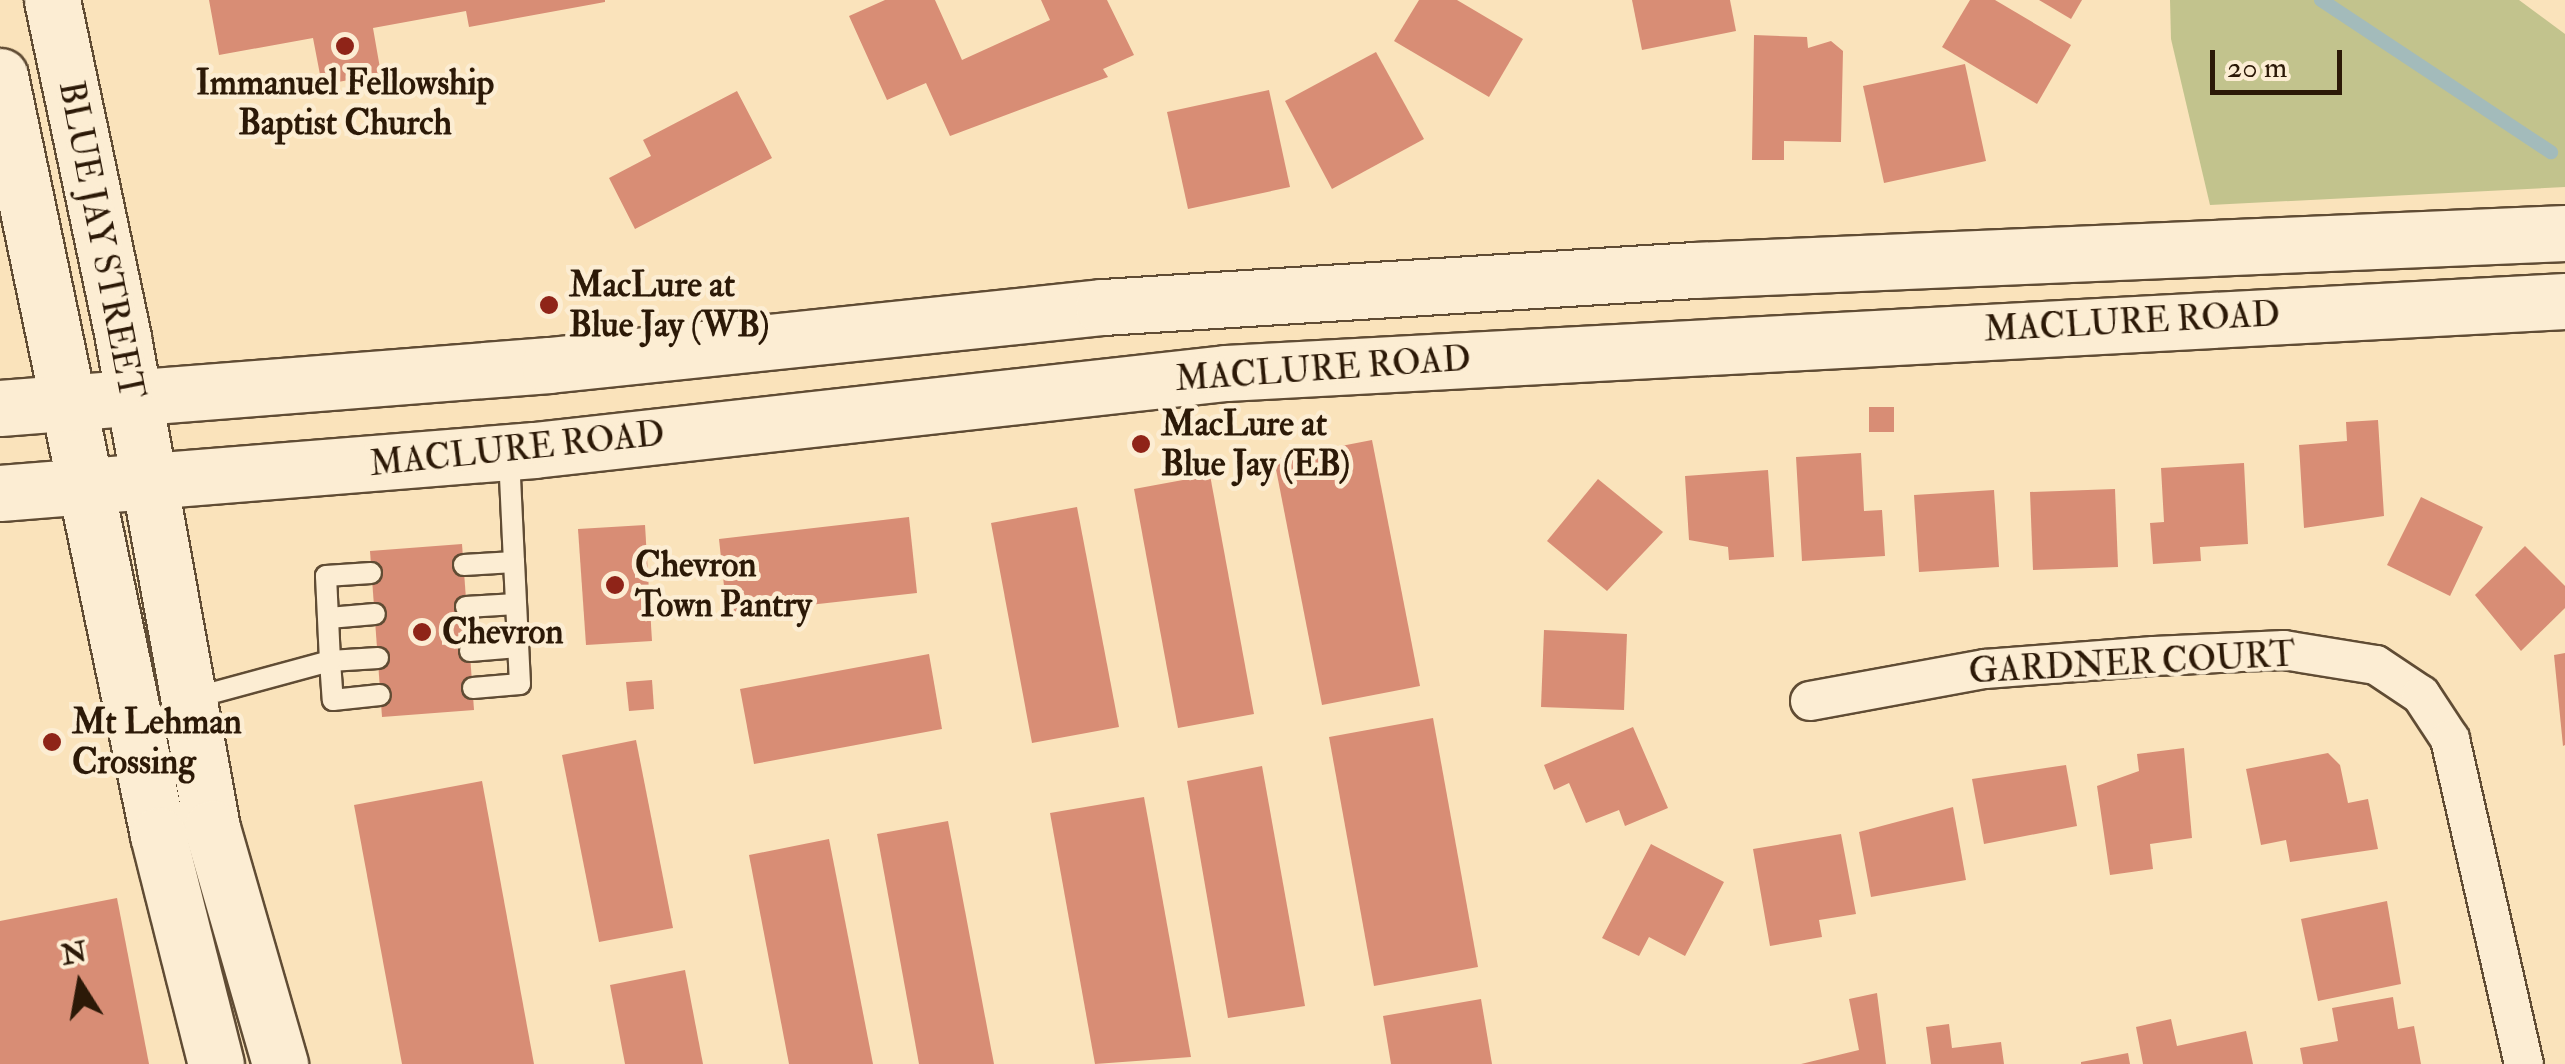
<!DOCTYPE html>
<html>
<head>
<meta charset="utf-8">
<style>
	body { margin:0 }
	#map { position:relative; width:2565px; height:1064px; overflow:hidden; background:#fae3bb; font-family:"IM FELL Double Pica",serif }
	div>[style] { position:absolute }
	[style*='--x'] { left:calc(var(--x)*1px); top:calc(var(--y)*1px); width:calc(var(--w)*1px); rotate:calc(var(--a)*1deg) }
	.green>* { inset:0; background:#c2c38d }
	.stream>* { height:14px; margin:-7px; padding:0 7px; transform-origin:7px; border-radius:7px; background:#a3bbbb }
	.building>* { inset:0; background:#d88d75 }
	.roads { filter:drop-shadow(2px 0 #604c34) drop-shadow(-2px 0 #604c34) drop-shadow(0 2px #604c34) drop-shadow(0 -2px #604c34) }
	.lane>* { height:20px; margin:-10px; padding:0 10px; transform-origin:10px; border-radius:10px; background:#fcedd3 }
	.street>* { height:38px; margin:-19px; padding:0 19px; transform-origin:19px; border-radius:19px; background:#fcedd3 }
	.secondary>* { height:55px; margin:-27.5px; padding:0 27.5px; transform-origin:27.5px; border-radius:27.5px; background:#fcedd3 }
	.dots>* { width:28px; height:28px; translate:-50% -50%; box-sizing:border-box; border:5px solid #fcedd3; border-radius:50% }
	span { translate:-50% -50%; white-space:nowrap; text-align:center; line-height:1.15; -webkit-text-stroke:9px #fcedd3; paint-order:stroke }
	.poi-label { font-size:35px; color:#2c1907; font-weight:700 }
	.left { translate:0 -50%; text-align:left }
	.street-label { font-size:35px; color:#2c1907 }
	.north { position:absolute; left:30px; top:934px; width:100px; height:100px; -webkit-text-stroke:8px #fcedd3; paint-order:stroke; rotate:349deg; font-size:28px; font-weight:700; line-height:40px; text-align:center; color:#2c1907 }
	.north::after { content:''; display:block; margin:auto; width:35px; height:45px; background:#2c1907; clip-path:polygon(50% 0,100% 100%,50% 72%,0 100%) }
	.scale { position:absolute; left:2210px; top:50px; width:132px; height:45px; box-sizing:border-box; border:5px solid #2c1907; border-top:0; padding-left:12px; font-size:30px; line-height:35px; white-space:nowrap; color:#2c1907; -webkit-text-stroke:8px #fcedd3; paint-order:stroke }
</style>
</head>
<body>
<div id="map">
	<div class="green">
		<i style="clip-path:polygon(2170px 0,2519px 0,2565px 34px,2565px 187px,2210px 205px,2171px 39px)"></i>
	</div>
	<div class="stream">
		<i style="--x:2321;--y:0;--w:276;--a:33.5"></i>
	</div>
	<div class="building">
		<i style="clip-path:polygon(209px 0,605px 0,605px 2px,469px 27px,466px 11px,373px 28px,381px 74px,322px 85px,313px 38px,219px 55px)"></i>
		<i style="clip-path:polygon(885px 0,935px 0,962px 60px,1050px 20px,1041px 0,1107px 0,1134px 55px,1103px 69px,1108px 77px,950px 136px,926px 83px,887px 100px,849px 16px)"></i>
		<i style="clip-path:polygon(1419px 0,1457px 0,1523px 39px,1489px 97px,1394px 41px)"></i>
		<i style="clip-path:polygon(1632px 0,1730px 0,1736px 31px,1642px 50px)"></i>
		<i style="clip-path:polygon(1970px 0,1995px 0,2071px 45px,2037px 104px,1942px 47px)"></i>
		<i style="clip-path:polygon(2039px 0,2082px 0,2071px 19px)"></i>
		<i style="clip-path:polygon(1754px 35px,1807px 37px,1808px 48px,1831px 41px,1843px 51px,1841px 142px,1784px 141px,1784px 160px,1752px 160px)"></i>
		<i style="clip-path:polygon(1376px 52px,1424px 139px,1332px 189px,1285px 101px)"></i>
		<i style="clip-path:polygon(1965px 64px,1986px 161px,1884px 183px,1863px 86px)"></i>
		<i style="clip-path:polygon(1269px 90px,1290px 187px,1188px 209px,1167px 112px)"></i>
		<i style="clip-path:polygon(737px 91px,772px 158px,635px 229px,609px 178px,651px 156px,643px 140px)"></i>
		<i style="clip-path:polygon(1869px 407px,1894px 407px,1894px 432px,1869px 432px)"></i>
		<i style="clip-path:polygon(2378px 420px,2384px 516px,2304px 528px,2299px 445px,2347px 441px,2346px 422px)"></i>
		<i style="clip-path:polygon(1372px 440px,1420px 686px,1322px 705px,1274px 459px)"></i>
		<i style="clip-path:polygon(1861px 453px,1864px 511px,1882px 510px,1885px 556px,1802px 561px,1796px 457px)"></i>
		<i style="clip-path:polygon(2244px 463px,2248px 544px,2200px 547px,2201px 561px,2153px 564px,2150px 523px,2164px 522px,2161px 468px)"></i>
		<i style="clip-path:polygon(1768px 470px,1774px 557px,1729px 560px,1728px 547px,1689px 540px,1685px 476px)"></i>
		<i style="clip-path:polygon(1210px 475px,1254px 714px,1178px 728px,1134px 489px)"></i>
		<i style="clip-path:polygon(1598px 479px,1663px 532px,1607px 591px,1547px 541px)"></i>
		<i style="clip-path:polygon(2115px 489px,2118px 567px,2033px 570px,2030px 492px)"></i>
		<i style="clip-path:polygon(1994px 490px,1999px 567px,1919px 572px,1914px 495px)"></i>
		<i style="clip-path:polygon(2421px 497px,2483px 527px,2450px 596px,2387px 565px)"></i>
		<i style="clip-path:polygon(1077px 507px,1119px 727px,1032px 743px,991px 523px)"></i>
		<i style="clip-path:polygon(909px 517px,917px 593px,727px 614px,719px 539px)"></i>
		<i style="clip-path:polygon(645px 525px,652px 641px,586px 645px,578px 529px)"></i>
		<i style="clip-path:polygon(462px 544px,474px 710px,382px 717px,370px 551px)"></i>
		<i style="clip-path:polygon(2525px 546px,2565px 586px,2565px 608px,2521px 651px,2475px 595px)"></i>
		<i style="clip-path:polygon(1544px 630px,1627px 634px,1624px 710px,1541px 707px)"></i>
		<i style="clip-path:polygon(2565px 653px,2565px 745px,2563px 746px,2554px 655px)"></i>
		<i style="clip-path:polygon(929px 654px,942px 729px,754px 764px,740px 689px)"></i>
		<i style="clip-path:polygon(652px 680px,654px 709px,629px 711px,626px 682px)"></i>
		<i style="clip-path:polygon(1433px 718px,1478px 967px,1374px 986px,1329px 737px)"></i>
		<i style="clip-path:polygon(1633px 727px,1668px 808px,1625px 826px,1619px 810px,1586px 823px,1569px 783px,1554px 790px,1544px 765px)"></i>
		<i style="clip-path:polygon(636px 740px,673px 928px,599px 942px,562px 755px)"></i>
		<i style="clip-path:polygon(2184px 748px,2192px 838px,2150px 844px,2153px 869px,2110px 875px,2097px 786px,2139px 771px,2137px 754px)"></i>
		<i style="clip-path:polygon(2328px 753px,2340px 765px,2348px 803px,2368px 799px,2378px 849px,2290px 862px,2286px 840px,2261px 845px,2246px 769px)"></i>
		<i style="clip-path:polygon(2066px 765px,2077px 826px,1984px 844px,1972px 779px)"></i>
		<i style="clip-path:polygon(1262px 766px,1305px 1006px,1228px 1018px,1187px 781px)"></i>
		<i style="clip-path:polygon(482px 781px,534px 1064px,402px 1064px,354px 805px)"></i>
		<i style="clip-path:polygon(1144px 797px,1191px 1057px,1095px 1064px,1050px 813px)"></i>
		<i style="clip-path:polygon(1953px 807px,1966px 880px,1871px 897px,1859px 832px)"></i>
		<i style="clip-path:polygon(948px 821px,994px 1064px,919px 1064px,877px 834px)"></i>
		<i style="clip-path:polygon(1841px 834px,1856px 914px,1819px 920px,1822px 937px,1770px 946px,1753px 849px)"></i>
		<i style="clip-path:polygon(829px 839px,873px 1064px,789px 1064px,749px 855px)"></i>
		<i style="clip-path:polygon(1651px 844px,1724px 882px,1685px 956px,1649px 937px,1639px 956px,1602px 938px)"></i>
		<i style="clip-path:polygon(117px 898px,149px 1064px,0 1064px,0 921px)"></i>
		<i style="clip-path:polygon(2387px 901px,2401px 984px,2318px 1001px,2301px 919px)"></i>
		<i style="clip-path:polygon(685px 970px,703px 1064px,625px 1064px,610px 985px)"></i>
		<i style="clip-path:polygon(1877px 993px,1886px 1064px,1801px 1064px,1859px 1050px,1849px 999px)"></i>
		<i style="clip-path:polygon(2393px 997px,2398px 1029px,2414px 1026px,2421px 1064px,2303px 1064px,2300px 1048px,2338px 1041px,2332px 1008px)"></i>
		<i style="clip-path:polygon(1481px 999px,1492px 1064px,1391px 1064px,1383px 1016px)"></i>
		<i style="clip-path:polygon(2171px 1019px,2177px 1046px,2246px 1031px,2253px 1064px,2143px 1064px,2136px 1027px)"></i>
		<i style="clip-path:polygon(1949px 1024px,1952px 1048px,2001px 1042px,2004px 1064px,1931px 1064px,1926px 1027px)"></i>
		<i style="clip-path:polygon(2128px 1053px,2130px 1064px,2081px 1064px,2081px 1062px)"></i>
	</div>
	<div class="roads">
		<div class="lane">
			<i style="--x:464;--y:565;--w:50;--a:-3.4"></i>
			<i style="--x:514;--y:562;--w:108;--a:-92.7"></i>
			<i style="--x:466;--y:607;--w:50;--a:-3.4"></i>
			<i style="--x:329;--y:618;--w:46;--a:-5"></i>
			<i style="--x:470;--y:651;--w:48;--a:-4.8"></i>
			<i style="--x:378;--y:658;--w:48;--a:176.4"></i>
			<i style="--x:330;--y:661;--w:39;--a:86"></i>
			<i style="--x:333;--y:700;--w:47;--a:-6.1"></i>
			<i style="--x:473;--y:688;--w:47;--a:-4.9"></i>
			<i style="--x:520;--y:684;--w:122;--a:-92.8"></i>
			<i style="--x:190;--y:699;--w:145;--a:-15.2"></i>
			<i style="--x:330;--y:661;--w:85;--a:-92.7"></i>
			<i style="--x:326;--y:576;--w:45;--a:-3.8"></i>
		</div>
		<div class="street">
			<i style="--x:1810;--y:701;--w:178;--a:-10.4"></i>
			<i style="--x:1985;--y:669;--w:169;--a:-4.4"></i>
			<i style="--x:2154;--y:656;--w:130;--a:-2.6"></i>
			<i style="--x:2284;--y:650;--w:93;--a:9.3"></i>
			<i style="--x:2376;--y:665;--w:54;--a:33.7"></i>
			<i style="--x:2421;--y:695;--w:53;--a:56.6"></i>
			<i style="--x:2450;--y:739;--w:333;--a:77.2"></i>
		</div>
		<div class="secondary">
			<i style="--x:52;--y:0;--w:345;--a:78.1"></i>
			<i style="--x:123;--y:338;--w:498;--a:79.7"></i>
			<i style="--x:212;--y:828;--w:246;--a:73.9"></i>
			<i style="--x:0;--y:76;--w:775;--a:78.24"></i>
			<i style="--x:158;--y:835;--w:236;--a:75.8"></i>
			<i style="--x:0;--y:408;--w:551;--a:-4.48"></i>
			<i style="--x:549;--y:365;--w:557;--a:-5.98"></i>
			<i style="--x:1103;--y:307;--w:592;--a:-3.58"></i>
			<i style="--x:1694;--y:270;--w:872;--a:-2.43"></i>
			<i style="--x:0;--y:493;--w:536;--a:-4.6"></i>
			<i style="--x:534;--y:450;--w:696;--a:-6.35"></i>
			<i style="--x:1226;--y:373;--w:1341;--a:-3.08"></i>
		</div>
	</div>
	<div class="dots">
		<i style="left:345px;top:46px;background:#8f2418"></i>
		<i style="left:549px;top:305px;background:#8f2418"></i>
		<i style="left:1141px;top:444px;background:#8f2418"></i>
		<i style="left:615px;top:585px;background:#8f2418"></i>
		<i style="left:422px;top:632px;background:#8f2418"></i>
		<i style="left:52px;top:742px;background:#8f2418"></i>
	</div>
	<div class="poi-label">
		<span style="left:345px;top:103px">Immanuel Fellowship<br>Baptist Church</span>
		<span class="left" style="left:569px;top:305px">MacLure at<br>Blue Jay (WB)</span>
		<span class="left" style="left:1161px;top:444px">MacLure at<br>Blue Jay (EB)</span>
		<span class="left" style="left:635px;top:585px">Chevron<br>Town Pantry</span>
		<span class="left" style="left:442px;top:632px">Chevron</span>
		<span class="left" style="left:72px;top:742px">Mt Lehman<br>Crossing</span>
	</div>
	<div class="street-label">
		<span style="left:101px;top:240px;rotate:79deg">BLUE JAY STREET</span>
		<span style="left:2132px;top:322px;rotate:-3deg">MACLURE ROAD</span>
		<span style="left:1323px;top:369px;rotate:-4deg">MACLURE ROAD</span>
		<span style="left:517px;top:449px;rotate:-6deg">MACLURE ROAD</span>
		<span style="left:2132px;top:663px;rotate:-3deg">GARDNER COURT</span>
	</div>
	<div class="north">N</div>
	<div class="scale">20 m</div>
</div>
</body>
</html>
